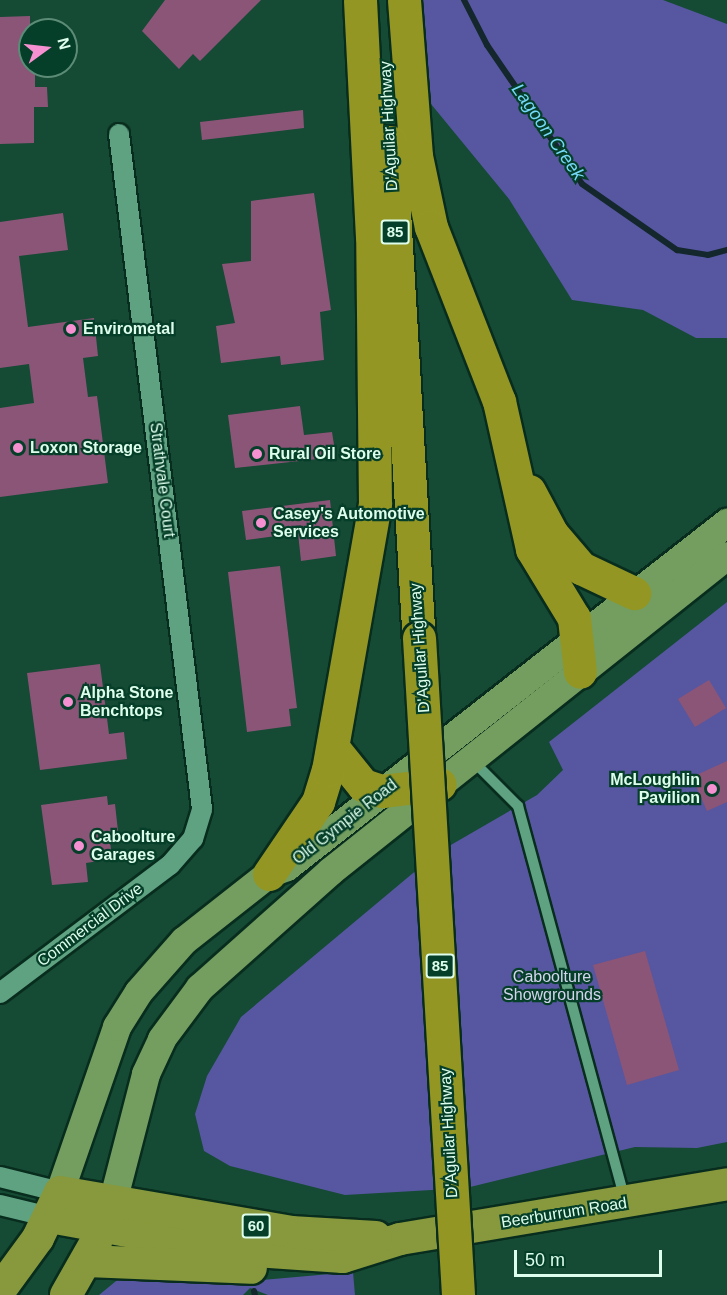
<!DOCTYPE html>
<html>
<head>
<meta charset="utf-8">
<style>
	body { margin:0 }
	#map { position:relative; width:727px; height:1295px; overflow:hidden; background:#154a34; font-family:Helvetica,sans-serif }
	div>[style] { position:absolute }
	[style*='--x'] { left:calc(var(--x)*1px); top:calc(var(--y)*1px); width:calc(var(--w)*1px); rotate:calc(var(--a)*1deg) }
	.green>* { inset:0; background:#5756a0 }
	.stream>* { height:6px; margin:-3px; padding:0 3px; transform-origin:3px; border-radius:3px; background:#13272d }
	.building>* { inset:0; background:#8b5577 }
	.roads { filter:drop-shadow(2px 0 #082d1e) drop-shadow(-2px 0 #082d1e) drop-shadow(0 2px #082d1e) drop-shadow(0 -2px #082d1e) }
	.service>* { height:10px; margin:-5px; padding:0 5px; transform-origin:5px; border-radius:5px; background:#5fa282 }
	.minor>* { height:20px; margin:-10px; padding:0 10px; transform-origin:10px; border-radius:10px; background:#5fa282 }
	.secondary>* { height:28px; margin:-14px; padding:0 14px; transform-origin:14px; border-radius:14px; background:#739e5f }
	.primary>* { height:32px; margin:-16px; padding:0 16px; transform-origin:16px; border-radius:16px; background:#87993c }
	.trunk>* { height:33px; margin:-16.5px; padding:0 16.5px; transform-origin:16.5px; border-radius:16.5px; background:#949624 }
	.bridges { filter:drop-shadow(2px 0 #082d1e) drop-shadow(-2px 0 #082d1e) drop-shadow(0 2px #082d1e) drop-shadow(0 -2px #082d1e) }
	.trunk-bridge>* { height:33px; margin:-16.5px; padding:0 16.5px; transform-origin:16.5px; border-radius:16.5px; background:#949624 }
	.dots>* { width:16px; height:16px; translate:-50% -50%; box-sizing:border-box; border:3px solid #063f29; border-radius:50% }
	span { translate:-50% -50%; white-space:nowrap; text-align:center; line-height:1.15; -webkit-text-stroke:4.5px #063f29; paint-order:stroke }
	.shield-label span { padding:2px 4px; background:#063f29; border:2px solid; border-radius:4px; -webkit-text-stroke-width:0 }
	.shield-label { font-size:15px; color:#ddfeec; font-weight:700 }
	.street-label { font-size:16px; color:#ddfeec }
	.poi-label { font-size:16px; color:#ddfeec; font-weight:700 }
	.left { translate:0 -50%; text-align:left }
	.right { translate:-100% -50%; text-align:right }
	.park-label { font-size:16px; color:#d3d5ee }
	.water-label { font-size:18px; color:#76d9f9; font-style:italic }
	.north { position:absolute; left:18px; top:18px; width:60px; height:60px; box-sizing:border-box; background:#063f29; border:2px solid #5c8b77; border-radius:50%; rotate:75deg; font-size:16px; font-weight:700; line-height:24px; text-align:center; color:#ddfeec }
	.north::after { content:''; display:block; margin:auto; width:21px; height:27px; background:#f590d1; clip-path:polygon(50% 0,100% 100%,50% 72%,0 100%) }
	.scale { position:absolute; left:514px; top:1250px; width:148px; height:27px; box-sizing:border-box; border:3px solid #ddfeec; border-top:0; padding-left:8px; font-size:18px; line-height:21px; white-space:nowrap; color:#ddfeec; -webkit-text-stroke:4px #063f29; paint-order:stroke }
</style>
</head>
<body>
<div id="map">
	<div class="green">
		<i style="clip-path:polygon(422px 0,663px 0,727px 24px,727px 338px,696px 338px,643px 310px,572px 300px,509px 199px,431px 104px)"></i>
		<i style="clip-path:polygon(727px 602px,727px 1142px,697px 1148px,635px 1147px,466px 1188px,345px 1195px,230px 1166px,204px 1151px,195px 1114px,207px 1076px,241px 1017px,437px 853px,537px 795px,563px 770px,549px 742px)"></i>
		<i style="clip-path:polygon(353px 1272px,355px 1295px,268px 1295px,250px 1288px,243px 1295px,99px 1295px,121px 1277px,262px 1280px)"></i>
	</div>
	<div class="stream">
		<i style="--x:464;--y:0;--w:51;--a:62.9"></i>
		<i style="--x:487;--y:45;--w:168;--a:55.6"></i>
		<i style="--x:582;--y:184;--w:116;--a:34.8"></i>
		<i style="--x:677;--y:250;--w:31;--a:9"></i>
		<i style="--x:708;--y:255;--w:20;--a:-15"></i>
		<i style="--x:254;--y:1291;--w:4;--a:76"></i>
	</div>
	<div class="building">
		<i style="clip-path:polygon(165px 0,261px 0,200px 61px,193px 54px,179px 69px,142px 31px)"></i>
		<i style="clip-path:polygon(30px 16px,30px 66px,35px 66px,35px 87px,47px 87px,48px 107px,34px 107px,34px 143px,0 144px,0 17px)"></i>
		<i style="clip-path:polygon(303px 110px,304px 128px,202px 140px,200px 122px)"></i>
		<i style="clip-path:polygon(314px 193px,331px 310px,320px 312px,324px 360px,281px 365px,280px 356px,221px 363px,216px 326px,235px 323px,222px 264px,251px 261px,251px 201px)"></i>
		<i style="clip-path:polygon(63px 213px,68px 250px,19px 256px,28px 327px,94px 318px,98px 356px,83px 358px,88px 397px,97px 396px,108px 483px,0 497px,0 408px,34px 403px,29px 364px,0 368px,0 222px)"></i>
		<i style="clip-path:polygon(300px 406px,304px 435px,332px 432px,336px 457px,235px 468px,228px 415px)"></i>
		<i style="clip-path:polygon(330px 500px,336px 556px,301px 561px,298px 533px,246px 540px,242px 511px)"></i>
		<i style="clip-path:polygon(280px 566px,297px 708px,289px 709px,291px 726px,247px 732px,228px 572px)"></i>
		<i style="clip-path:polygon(100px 664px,109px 734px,124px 732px,127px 759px,40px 770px,27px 673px)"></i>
		<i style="clip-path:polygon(709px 680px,726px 708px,695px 727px,678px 699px)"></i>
		<i style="clip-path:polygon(727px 761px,727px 802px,707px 811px,692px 777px)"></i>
		<i style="clip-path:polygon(107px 796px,108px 805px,115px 804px,118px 831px,109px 832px,112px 859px,86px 863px,88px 882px,52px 885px,41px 805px)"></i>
		<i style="clip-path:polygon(645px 951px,679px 1070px,627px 1085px,593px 965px)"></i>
	</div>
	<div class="roads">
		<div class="service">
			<i style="--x:472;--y:760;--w:65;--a:45"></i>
			<i style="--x:518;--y:806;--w:408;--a:74.8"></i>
		</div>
		<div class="minor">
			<i style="--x:0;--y:993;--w:213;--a:-37"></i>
			<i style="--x:170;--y:865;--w:35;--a:-49"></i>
			<i style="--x:193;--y:839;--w:31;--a:-73"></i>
			<i style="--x:202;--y:809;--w:680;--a:-97.01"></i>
			<i style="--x:0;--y:1177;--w:62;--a:14"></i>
			<i style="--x:0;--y:1205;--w:51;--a:13.5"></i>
		</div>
		<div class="secondary">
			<i style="--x:60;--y:1192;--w:175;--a:-70.9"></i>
			<i style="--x:117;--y:1027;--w:41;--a:-57.8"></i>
			<i style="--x:139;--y:992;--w:68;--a:-48.6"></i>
			<i style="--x:184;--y:941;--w:108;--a:-38.2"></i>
			<i style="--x:269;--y:874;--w:19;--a:-21"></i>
			<i style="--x:287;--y:867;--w:559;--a:-38.02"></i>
			<i style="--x:113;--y:1202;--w:132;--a:-75.5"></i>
			<i style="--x:146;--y:1074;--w:38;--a:-65"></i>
			<i style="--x:162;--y:1039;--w:64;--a:-53.3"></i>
			<i style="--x:200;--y:988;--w:174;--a:-41.7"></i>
			<i style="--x:330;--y:872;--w:507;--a:-38.52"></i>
		</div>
		<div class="primary">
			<i style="--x:50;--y:1217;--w:179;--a:10.3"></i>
			<i style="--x:226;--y:1249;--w:117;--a:3.9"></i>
			<i style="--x:343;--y:1257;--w:60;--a:-17.5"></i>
			<i style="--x:400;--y:1239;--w:332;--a:-9.5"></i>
			<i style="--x:87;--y:1261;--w:164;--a:2.4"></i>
			<i style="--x:0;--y:1290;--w:64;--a:-53.8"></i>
			<i style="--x:38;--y:1238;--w:51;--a:-64.4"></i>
			<i style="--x:60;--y:1192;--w:234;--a:9.8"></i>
			<i style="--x:291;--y:1232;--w:85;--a:3.4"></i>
			<i style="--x:66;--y:1295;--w:61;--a:-60.5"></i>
		</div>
		<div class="trunk">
			<i style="--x:404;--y:0;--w:156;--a:85.6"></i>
			<i style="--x:416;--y:156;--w:73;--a:78.1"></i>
			<i style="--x:431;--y:227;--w:187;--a:68.7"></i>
			<i style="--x:499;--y:401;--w:152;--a:77.4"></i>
			<i style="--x:532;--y:549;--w:81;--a:58.7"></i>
			<i style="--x:574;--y:618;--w:54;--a:83.7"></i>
			<i style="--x:390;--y:142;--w:497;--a:86.7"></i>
			<i style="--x:529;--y:491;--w:49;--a:61.9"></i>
			<i style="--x:552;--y:534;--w:45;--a:49.5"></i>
			<i style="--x:581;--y:568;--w:59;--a:25.3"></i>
			<i style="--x:333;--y:748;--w:48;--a:51"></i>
			<i style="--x:363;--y:785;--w:20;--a:18"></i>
			<i style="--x:382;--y:791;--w:58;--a:-6.9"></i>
			<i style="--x:269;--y:874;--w:87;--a:-55.8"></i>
			<i style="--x:318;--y:802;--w:34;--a:-73"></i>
			<i style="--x:328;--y:770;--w:270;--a:-80"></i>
			<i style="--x:375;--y:504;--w:267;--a:-90.6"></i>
			<i style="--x:372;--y:237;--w:237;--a:-92.9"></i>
		</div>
	</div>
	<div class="bridges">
		<div class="trunk-bridge">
			<i style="--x:419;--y:638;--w:658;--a:86.6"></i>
		</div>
	</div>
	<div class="dots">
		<i style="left:71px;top:329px;background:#f590d1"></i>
		<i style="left:18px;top:448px;background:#f590d1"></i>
		<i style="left:257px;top:454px;background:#f590d1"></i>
		<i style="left:261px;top:523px;background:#f590d1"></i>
		<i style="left:68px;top:702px;background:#f590d1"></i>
		<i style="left:712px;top:789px;background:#f590d1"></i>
		<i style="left:79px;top:846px;background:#f590d1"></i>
	</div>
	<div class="shield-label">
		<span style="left:395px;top:232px">85</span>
		<span style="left:440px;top:966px">85</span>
		<span style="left:256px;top:1226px">60</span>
	</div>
	<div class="street-label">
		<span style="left:389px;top:126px;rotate:-93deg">D'Aguilar Highway</span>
		<span style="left:162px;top:480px;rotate:83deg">Strathvale Court</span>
		<span style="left:420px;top:648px;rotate:-94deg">D'Aguilar Highway</span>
		<span style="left:345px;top:822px;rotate:-38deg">Old Gympie Road</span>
		<span style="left:90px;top:925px;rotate:-37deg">Commercial Drive</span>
		<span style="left:449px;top:1133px;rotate:-93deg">D'Aguilar Highway</span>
		<span style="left:564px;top:1213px;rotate:-9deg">Beerburrum Road</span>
	</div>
	<div class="poi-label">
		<span class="left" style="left:83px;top:329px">Envirometal</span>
		<span class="left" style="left:30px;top:448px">Loxon Storage</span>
		<span class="left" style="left:269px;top:454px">Rural Oil Store</span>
		<span class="left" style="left:273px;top:523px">Casey's Automotive<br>Services</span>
		<span class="left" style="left:80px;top:702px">Alpha Stone<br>Benchtops</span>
		<span class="right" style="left:700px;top:789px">McLoughlin<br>Pavilion</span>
		<span class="left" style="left:91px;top:846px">Caboolture<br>Garages</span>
	</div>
	<div class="park-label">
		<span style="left:552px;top:986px">Caboolture<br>Showgrounds</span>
	</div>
	<div class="water-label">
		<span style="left:548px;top:132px;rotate:55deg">Lagoon Creek</span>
	</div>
	<div class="north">N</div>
	<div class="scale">50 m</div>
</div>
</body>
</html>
